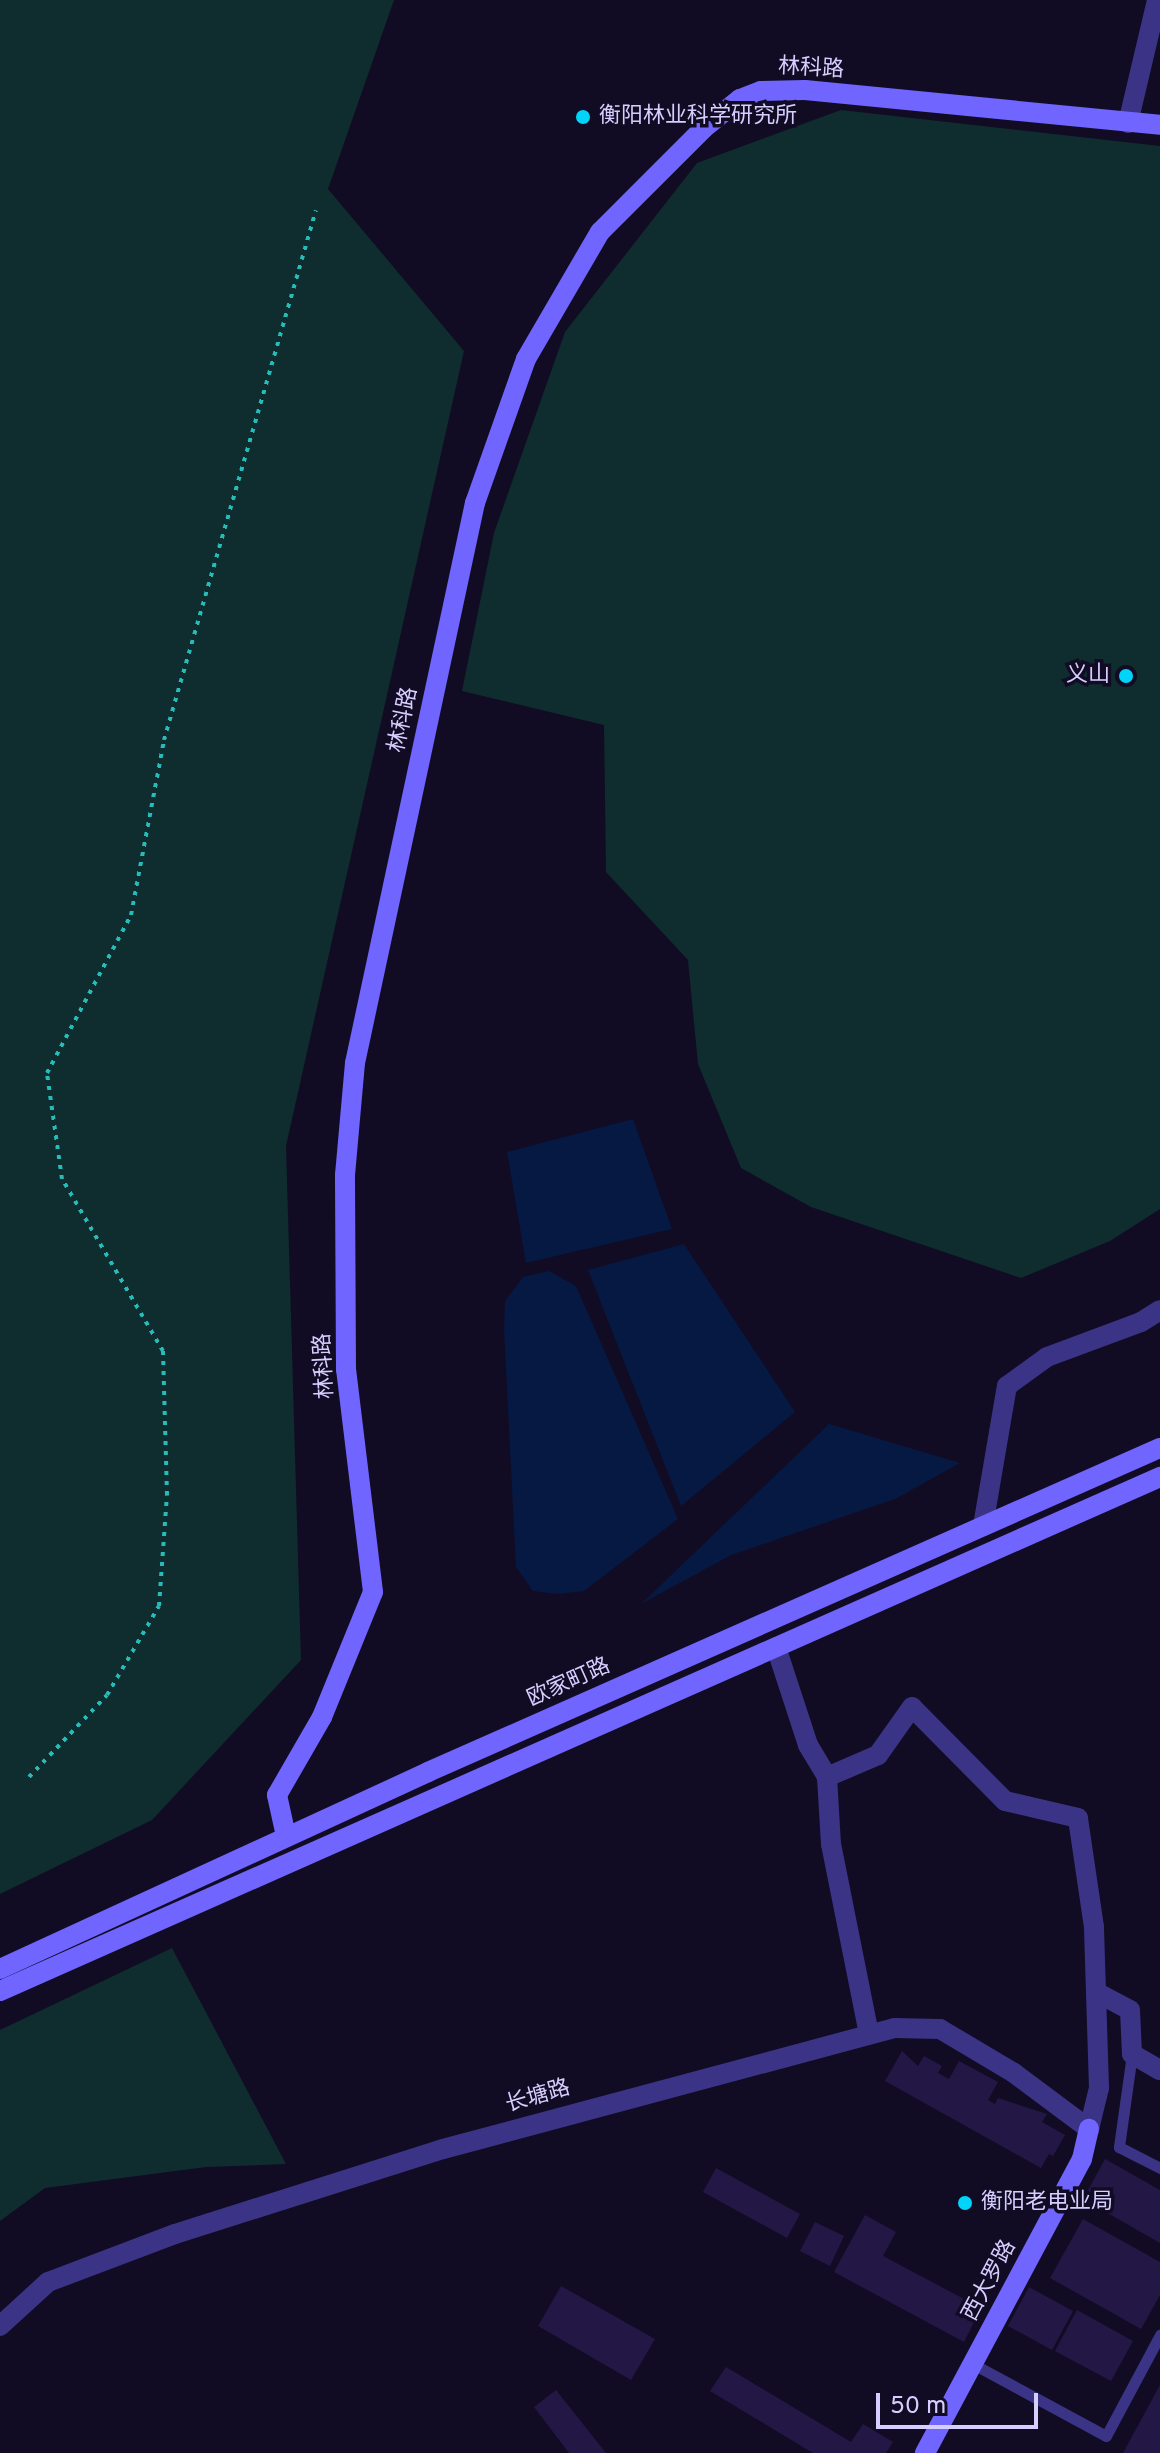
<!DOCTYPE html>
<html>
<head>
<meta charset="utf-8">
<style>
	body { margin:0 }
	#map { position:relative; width:1160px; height:2453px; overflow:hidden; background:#110c23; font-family:Overpass,"Noto Sans SC",sans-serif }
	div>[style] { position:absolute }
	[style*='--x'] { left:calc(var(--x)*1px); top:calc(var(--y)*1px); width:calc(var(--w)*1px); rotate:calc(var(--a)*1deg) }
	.green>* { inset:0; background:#0f2d2e }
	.water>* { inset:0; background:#061943 }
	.building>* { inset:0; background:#231746 }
	.path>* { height:4px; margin-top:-2px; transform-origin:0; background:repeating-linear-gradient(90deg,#25bcba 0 4px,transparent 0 10px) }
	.lane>* { height:11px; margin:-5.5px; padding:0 5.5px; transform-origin:5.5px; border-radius:5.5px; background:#3b3486 }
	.street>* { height:20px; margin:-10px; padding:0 10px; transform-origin:10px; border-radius:10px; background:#3b3486 }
	.secondary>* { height:20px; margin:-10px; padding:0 10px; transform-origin:10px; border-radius:10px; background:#7165ff }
	.dots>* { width:22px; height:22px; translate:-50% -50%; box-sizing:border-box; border:4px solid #110c23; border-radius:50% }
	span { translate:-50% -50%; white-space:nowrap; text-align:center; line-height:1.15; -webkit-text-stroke:7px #110c23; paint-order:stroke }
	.street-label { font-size:22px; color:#d6ceff }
	.poi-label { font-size:22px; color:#d6ceff }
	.left { translate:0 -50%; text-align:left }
	.right { translate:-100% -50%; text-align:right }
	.scale { position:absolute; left:876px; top:2393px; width:162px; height:36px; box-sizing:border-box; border:4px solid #d6ceff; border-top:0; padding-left:10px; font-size:24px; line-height:28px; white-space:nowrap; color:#d6ceff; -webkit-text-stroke:6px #110c23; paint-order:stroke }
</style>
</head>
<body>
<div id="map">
	<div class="green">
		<i style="clip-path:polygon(0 0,394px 0,328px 189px,464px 351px,286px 1146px,301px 1660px,152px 1820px,0 1894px)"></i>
		<i style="clip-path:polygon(841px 110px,1160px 146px,1160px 1209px,1110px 1241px,1021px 1278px,811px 1207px,741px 1168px,698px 1064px,688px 960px,606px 872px,604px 725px,462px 691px,494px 533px,565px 332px,697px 163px)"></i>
		<i style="clip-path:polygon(172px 1948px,286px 2164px,206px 2167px,45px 2188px,0 2221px,0 2030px)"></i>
	</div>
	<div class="water">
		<i style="clip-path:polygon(633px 1119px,672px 1229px,526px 1263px,507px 1152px)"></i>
		<i style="clip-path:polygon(684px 1244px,795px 1412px,681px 1506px,588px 1270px)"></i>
		<i style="clip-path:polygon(549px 1271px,576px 1286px,678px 1519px,584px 1591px,557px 1594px,533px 1591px,516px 1567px,504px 1329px,505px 1301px,523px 1277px)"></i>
		<i style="clip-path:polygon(829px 1424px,960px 1463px,895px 1499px,731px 1555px,641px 1604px)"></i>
	</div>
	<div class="building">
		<i style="clip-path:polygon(902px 2051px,918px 2066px,924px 2056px,942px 2066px,938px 2073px,949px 2079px,959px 2061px,998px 2082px,988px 2100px,995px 2104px,998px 2098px,1047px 2114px,1042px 2122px,1065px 2135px,1053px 2156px,1049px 2154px,1041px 2168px,885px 2081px)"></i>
		<i style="clip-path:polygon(1105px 2159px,1160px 2190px,1160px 2243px,1083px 2199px)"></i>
		<i style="clip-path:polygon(716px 2168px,800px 2214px,787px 2238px,703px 2192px)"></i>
		<i style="clip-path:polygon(865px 2215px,896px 2232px,883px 2256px,981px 2308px,964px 2342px,834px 2272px)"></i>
		<i style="clip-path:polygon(1083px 2219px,1160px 2262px,1160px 2295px,1141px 2329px,1050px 2278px)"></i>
		<i style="clip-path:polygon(815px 2222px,844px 2236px,830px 2266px,800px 2251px)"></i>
		<i style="clip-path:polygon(561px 2286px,655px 2339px,631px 2380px,538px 2326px)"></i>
		<i style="clip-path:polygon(1029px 2287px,1073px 2311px,1052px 2350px,1008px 2326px)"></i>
		<i style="clip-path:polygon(1077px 2310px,1133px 2341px,1111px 2381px,1055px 2351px)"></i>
		<i style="clip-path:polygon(726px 2367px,851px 2442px,863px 2424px,893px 2442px,886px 2453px,813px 2453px,710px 2391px)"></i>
		<i style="clip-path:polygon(1160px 2385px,1160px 2453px,1123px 2453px)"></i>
		<i style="clip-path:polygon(556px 2390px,606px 2453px,569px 2453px,534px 2407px)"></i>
	</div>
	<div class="path">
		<i style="--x:29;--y:1777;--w:113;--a:-46.4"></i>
		<i style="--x:107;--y:1695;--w:103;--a:-59.7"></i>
		<i style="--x:159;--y:1606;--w:111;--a:-85.9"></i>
		<i style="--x:167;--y:1495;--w:144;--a:-91.6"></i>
		<i style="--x:163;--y:1351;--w:199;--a:-120.4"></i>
		<i style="--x:62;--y:1179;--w:107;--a:-98.1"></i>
		<i style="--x:47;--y:1073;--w:179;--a:-62"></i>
		<i style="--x:131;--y:915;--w:178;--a:-79.3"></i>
		<i style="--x:164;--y:740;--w:551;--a:-74"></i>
	</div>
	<div class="lane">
		<i style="--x:1132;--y:2054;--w:94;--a:98"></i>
		<i style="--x:1119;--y:2147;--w:46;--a:27.1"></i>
		<i style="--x:973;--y:2364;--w:151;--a:28.4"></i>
		<i style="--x:1106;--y:2436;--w:115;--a:-61.9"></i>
	</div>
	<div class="street">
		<i style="--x:1128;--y:123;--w:126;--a:-76.7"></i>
		<i style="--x:983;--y:1526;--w:142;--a:-80.3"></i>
		<i style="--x:1007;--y:1386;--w:49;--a:-35.9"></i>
		<i style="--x:1047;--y:1357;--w:100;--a:-20.4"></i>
		<i style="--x:1141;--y:1322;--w:22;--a:-32"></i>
		<i style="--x:776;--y:1647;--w:103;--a:71.9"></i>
		<i style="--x:808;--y:1745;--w:37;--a:59"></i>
		<i style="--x:827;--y:1777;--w:67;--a:86.6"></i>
		<i style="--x:831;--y:1844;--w:194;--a:78.7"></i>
		<i style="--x:1096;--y:1992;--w:38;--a:28"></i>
		<i style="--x:1130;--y:2010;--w:44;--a:87.4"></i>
		<i style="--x:1132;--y:2054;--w:32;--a:30"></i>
		<i style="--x:0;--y:2326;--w:65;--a:-42.5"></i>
		<i style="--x:48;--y:2282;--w:136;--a:-20.7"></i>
		<i style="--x:175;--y:2234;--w:281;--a:-17.6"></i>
		<i style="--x:443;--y:2149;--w:467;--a:-15"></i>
		<i style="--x:894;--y:2028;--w:46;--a:1.2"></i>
		<i style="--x:940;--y:2029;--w:86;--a:30.7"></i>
		<i style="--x:1014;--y:2073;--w:94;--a:36.7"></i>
		<i style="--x:1089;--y:2129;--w:42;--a:-76.3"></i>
		<i style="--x:1099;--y:2088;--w:161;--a:-91.8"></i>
		<i style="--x:1094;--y:1927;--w:110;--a:-98.4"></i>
		<i style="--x:1078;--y:1818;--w:75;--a:-166.9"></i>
		<i style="--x:1005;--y:1801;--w:132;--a:-134.7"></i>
		<i style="--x:912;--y:1707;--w:59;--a:125.3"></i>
		<i style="--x:878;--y:1755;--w:56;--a:156.7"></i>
	</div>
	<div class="secondary">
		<i style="--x:286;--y:1836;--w:42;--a:-102.4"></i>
		<i style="--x:277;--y:1795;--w:90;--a:-60"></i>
		<i style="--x:322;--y:1717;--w:135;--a:-67.8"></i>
		<i style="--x:373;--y:1592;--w:224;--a:-96.9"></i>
		<i style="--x:346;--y:1370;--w:195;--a:-90.3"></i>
		<i style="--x:345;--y:1175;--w:112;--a:-84.9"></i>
		<i style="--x:355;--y:1063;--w:573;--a:-77.91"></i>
		<i style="--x:475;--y:503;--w:153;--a:-70.5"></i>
		<i style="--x:526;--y:359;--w:147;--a:-59.8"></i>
		<i style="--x:600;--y:232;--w:147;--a:-45"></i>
		<i style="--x:704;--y:128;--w:46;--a:-38.9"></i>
		<i style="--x:740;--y:99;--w:22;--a:-21"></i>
		<i style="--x:761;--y:91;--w:44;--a:-1.3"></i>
		<i style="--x:805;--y:90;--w:357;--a:5.6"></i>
		<i style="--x:0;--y:1969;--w:471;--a:-24.7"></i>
		<i style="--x:428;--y:1772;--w:800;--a:-23.88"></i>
		<i style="--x:0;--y:1991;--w:1269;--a:-23.9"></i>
		<i style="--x:925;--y:2453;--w:333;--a:-61.9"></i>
		<i style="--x:1082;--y:2159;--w:31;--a:-77"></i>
	</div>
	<div class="dots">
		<i style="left:583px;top:117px;background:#00d4f9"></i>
		<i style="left:1126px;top:676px;background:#00d4f9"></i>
		<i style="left:965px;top:2203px;background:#00d4f9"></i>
	</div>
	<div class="street-label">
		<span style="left:811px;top:69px;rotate:3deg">林科路</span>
		<span style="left:404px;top:720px;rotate:-78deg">林科路</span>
		<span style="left:325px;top:1366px;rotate:-93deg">林科路</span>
		<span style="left:569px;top:1683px;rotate:-24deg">欧家町路</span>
		<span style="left:538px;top:2097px;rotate:-16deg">长塘路</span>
		<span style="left:990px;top:2281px;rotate:-62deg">西大罗路</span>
	</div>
	<div class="poi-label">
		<span class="left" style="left:599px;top:117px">衡阳林业科学研究所</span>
		<span class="right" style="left:1110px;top:676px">义山</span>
		<span class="left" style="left:981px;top:2203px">衡阳老电业局</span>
	</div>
	<div class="scale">50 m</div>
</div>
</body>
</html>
